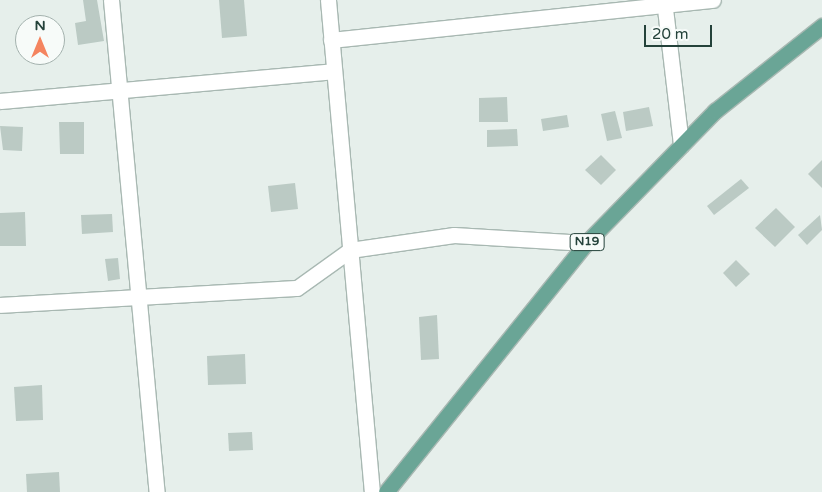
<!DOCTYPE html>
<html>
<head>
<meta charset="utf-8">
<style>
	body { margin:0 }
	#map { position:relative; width:822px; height:492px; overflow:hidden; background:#e6efeb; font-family:"Varela Round",sans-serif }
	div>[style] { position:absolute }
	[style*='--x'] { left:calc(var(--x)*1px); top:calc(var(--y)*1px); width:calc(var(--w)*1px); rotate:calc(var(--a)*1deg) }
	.building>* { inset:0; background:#bbcac4 }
	.roads { filter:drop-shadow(1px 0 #a8b8b2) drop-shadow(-1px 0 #a8b8b2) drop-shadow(0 1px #a8b8b2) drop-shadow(0 -1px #a8b8b2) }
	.minor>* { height:15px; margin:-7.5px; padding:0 7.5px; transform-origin:7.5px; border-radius:7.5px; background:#fff }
	.primary>* { height:15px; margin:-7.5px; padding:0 7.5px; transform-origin:7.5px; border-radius:7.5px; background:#6aa596 }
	span { translate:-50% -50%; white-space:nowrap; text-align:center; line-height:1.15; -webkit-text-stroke:4px #f7fbf9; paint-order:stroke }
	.shield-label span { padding:1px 4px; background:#f7fbf9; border:1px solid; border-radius:4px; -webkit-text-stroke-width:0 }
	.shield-label { font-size:12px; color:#24423a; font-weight:700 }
	.north { position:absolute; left:15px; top:15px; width:50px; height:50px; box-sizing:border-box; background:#f7fbf9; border:1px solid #a3b1ad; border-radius:50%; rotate:0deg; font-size:14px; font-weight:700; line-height:20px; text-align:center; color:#24423a }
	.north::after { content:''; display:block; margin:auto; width:18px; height:22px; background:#f4845f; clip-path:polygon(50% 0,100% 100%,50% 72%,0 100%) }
	.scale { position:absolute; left:644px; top:25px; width:68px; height:22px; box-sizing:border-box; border:2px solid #24423a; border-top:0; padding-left:6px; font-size:15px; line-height:18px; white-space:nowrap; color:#24423a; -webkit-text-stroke:4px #f7fbf9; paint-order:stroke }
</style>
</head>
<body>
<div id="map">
	<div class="building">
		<i style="clip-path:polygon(83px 0,97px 0,104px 41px,78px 45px,75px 23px,86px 21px)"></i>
		<i style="clip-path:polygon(219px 0,244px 0,247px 36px,222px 38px)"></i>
		<i style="clip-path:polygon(507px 97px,508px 122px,479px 122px,479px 98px)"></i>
		<i style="clip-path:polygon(649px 107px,653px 126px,626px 131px,623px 112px)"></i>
		<i style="clip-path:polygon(615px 111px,622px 138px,607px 141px,601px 114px)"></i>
		<i style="clip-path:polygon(567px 115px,569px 127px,543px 131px,541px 119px)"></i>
		<i style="clip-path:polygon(59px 122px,84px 122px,84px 154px,60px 154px)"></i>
		<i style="clip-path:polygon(0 126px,23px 127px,22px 151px,3px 150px)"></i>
		<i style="clip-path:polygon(517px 129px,518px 146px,487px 147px,487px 130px)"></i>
		<i style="clip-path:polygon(601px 155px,616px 170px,601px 185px,585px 170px)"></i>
		<i style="clip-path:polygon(822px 160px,822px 188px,808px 174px)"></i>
		<i style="clip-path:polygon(741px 179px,749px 188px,714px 215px,707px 206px)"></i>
		<i style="clip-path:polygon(295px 183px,298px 209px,271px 212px,268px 186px)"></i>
		<i style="clip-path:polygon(776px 208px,795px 227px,775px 247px,755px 228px)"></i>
		<i style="clip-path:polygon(25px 212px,26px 246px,0 246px,0 213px)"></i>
		<i style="clip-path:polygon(112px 214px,113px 232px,82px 234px,81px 215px)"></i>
		<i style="clip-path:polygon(820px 215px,822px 230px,807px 245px,798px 235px)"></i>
		<i style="clip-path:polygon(118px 258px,120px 279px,108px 281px,105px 259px)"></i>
		<i style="clip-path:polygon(736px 260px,750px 274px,736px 287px,723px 273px)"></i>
		<i style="clip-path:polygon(437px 315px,439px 359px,421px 360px,419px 317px)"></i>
		<i style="clip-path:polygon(245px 354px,246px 384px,208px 385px,207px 356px)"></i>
		<i style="clip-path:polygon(42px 385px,43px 420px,16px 421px,14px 387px)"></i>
		<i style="clip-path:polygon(252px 432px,253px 450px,229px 451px,228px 433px)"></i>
		<i style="clip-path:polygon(59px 472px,60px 492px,27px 492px,26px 474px)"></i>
	</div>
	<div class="roads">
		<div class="minor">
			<i style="--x:111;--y:0;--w:494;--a:84.7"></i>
			<i style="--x:328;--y:0;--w:494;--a:84.9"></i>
			<i style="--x:664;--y:0;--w:146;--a:83.3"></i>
			<i style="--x:331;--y:40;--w:384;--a:-6"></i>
			<i style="--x:0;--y:101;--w:335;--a:-5.1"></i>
			<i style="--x:0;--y:305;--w:297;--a:-3.3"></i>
			<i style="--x:297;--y:288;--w:65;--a:-35.6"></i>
			<i style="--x:350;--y:250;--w:105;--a:-8.2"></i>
			<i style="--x:454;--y:235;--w:132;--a:3.5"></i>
		</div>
		<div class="primary">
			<i style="--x:386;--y:492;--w:319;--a:-51.2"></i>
			<i style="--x:586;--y:243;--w:185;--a:-45.7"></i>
			<i style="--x:715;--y:111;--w:137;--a:-38.5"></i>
		</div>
	</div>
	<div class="shield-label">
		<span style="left:587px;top:242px">N19</span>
	</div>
	<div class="north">N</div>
	<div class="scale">20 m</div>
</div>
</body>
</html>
